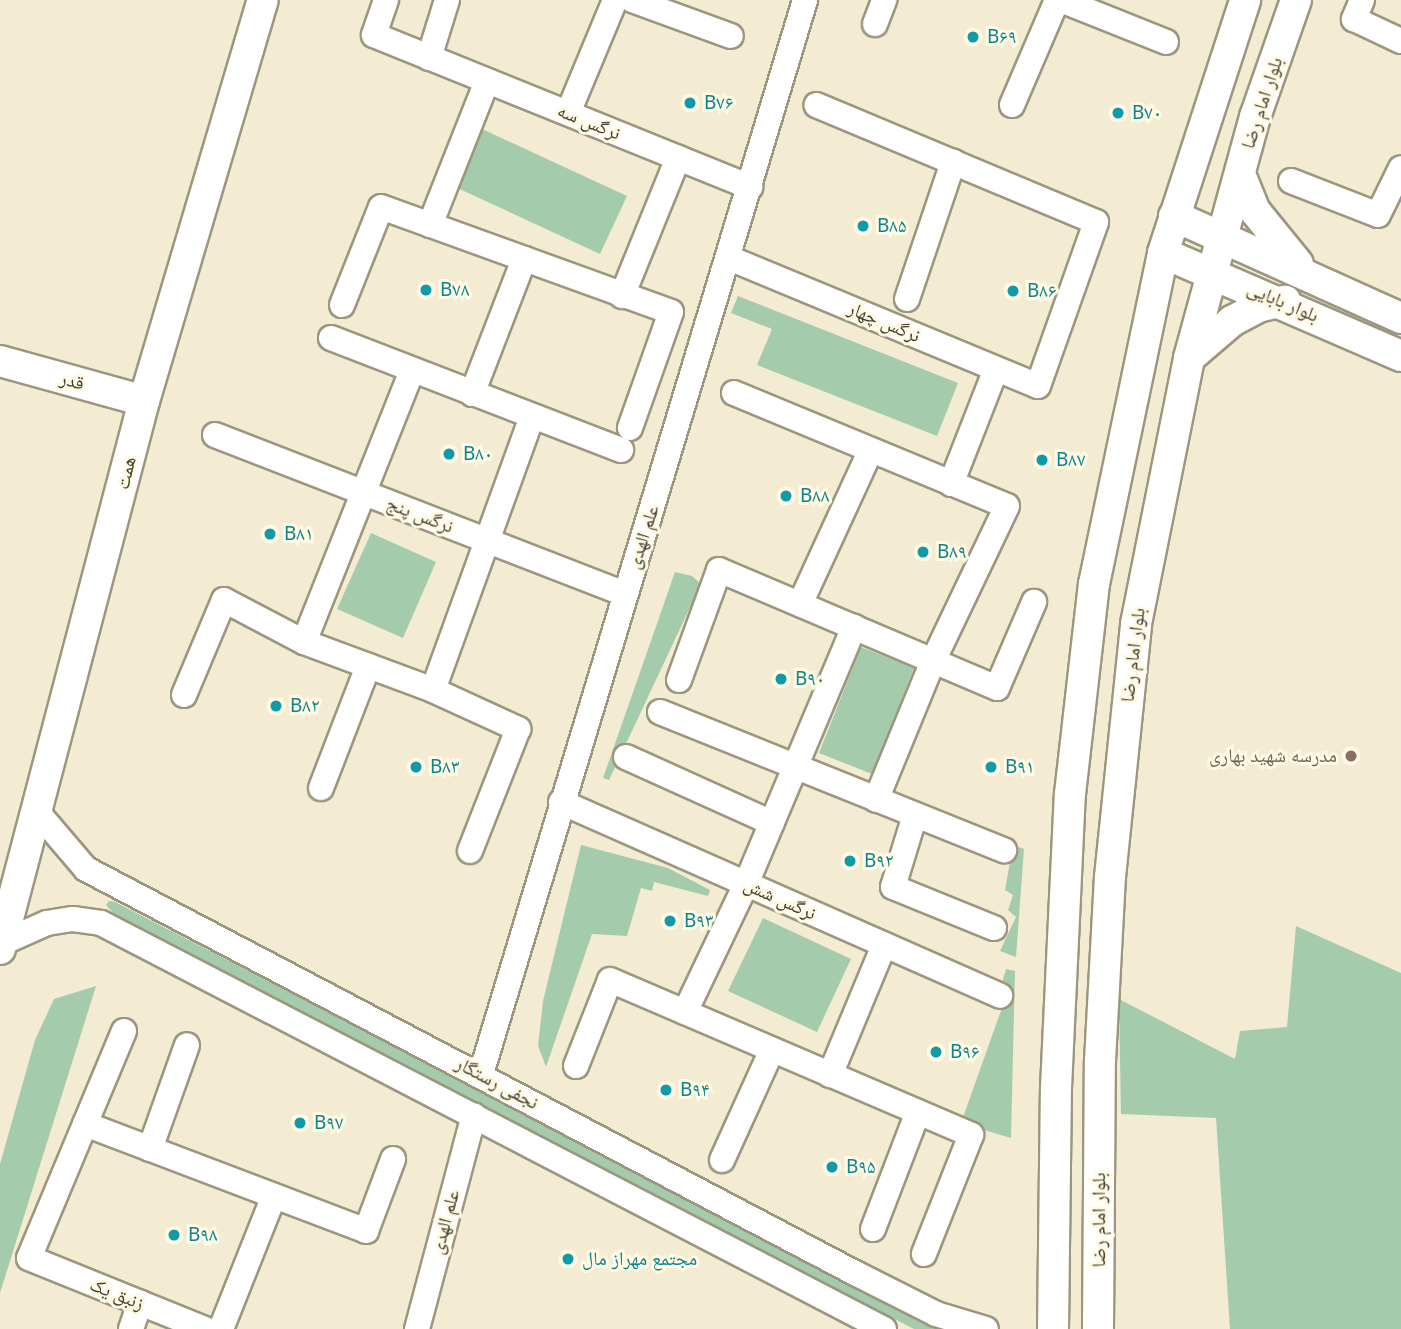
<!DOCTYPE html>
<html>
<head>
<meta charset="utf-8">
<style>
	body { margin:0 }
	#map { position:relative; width:1401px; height:1329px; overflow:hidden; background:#f3ecd2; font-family:"Noto Sans","Noto Naskh Arabic",sans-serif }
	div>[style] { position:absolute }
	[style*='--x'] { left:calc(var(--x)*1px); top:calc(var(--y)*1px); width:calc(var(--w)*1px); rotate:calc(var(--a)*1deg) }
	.green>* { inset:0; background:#a5cbad }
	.roads { filter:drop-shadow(2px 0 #9d967e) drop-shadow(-2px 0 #9d967e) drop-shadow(0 2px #9d967e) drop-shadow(0 -2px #9d967e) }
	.minor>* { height:24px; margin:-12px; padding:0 12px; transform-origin:12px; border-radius:12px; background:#fff }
	.tertiary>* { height:30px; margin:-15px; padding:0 15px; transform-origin:15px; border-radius:15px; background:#fff }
	.dots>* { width:19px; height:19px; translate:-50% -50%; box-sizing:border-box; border:4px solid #fffae4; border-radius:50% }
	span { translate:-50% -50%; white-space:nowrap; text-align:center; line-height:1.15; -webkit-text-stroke:6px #fffae4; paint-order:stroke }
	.culture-label { font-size:19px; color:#0d838f }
	.left { translate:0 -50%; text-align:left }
	.street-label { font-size:19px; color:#3f3c32 }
	.education-label { font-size:19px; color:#785e54 }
	.right { translate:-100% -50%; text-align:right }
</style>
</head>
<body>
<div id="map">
	<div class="green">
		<i style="clip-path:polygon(480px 128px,627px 196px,600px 254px,453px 186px)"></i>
		<i style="clip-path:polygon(738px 296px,958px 383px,937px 436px,757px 365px,772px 329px,731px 313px)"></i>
		<i style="clip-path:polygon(371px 533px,436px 562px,403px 638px,337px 609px)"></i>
		<i style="clip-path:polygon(675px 572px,692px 576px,701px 584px,609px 780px,603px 778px)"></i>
		<i style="clip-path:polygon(861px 647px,914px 668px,872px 774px,819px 753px)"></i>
		<i style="clip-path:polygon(581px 845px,668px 868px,710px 890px,708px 896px,654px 882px,652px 891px,641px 888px,627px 936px,592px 934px,546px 1067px,538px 1046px,543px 1001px)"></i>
		<i style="clip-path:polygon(1013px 845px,1024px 849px,1016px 957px,1000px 951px,1016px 917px,1008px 910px,1013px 895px,1005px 890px)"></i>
		<i style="clip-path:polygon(109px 901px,115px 902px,943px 1329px,914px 1329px,114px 914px,106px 905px)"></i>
		<i style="clip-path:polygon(763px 918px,851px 959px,817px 1032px,728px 991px)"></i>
		<i style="clip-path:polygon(1296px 926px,1401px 973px,1401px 1329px,1230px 1329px,1216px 1118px,1121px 1114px,1119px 999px,1235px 1059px,1240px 1031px,1287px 1027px)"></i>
		<i style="clip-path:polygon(1006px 969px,1015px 971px,1011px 1138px,961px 1123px,1009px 988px,1002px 983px)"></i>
		<i style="clip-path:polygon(96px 986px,0 1293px,0 1164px,35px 1040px,54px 999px)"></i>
	</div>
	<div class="roads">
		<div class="minor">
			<i style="--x:386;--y:0;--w:37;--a:109"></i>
			<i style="--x:374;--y:35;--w:406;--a:22"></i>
			<i style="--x:632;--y:0;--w:105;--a:20"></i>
			<i style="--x:1061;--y:0;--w:113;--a:21.8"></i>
			<i style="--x:1362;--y:0;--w:21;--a:113"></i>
			<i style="--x:1354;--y:19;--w:52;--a:25.1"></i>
			<i style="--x:875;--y:24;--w:26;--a:-69"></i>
			<i style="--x:429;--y:58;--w:61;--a:-72.8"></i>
			<i style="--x:1012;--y:105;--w:114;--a:-66.8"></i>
			<i style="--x:568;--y:113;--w:122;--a:-67.4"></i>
			<i style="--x:1291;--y:181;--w:93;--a:21.3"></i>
			<i style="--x:1378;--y:215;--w:52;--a:-63.9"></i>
			<i style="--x:430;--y:225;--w:155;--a:-68.4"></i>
			<i style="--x:729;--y:258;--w:334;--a:22.5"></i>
			<i style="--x:1038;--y:386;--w:174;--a:-70.5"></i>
			<i style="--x:1096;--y:222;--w:303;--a:-157.3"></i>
			<i style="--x:622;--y:296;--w:149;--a:-67.9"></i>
			<i style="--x:907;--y:299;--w:145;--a:-71.4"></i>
			<i style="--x:342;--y:305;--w:105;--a:-68.3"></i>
			<i style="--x:381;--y:207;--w:308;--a:19.9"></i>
			<i style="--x:671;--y:312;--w:123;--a:109.5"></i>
			<i style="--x:331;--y:338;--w:311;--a:21.1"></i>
			<i style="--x:734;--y:393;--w:295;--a:22.5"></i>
			<i style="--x:1007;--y:506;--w:172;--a:115.5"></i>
			<i style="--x:933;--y:661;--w:150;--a:112.3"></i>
			<i style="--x:472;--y:394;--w:145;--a:-68.9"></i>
			<i style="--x:215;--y:435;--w:440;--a:21.2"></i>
			<i style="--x:951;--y:484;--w:123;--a:-68.6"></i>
			<i style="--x:800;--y:604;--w:167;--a:-65.3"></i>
			<i style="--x:304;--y:642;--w:293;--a:-68.3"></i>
			<i style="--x:679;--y:680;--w:117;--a:-70"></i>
			<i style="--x:719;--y:570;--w:302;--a:23"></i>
			<i style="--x:997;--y:688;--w:94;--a:-66.7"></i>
			<i style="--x:433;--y:690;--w:290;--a:-70.1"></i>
			<i style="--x:184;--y:695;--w:103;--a:-67.2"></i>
			<i style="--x:224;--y:600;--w:90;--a:27.7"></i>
			<i style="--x:304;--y:642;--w:138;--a:20.4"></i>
			<i style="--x:433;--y:690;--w:94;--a:24.6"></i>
			<i style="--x:518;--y:729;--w:131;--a:111.5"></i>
			<i style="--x:660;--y:712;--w:371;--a:21.9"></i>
			<i style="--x:626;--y:757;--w:160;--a:24.3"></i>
			<i style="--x:321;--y:788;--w:131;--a:-68.9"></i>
			<i style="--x:561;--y:802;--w:480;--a:23.8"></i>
			<i style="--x:39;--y:814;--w:72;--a:49.5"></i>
			<i style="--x:86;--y:869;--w:869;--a:27.72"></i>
			<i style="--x:855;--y:1273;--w:91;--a:26.8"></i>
			<i style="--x:936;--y:1314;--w:52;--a:16.7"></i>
			<i style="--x:915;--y:815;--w:75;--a:107"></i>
			<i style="--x:893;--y:887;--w:109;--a:22.1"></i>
			<i style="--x:2;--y:943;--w:49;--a:-24"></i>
			<i style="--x:47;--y:923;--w:26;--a:-9"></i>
			<i style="--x:73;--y:919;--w:28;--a:8"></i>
			<i style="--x:101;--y:923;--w:882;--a:27.41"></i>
			<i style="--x:685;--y:1012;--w:142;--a:-64.5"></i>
			<i style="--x:746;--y:884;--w:279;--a:-67.2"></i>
			<i style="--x:124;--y:1031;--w:246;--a:112.7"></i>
			<i style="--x:29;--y:1258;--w:190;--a:22"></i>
			<i style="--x:576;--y:1066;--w:92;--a:-68.4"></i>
			<i style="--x:610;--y:980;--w:393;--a:23.2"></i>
			<i style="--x:971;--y:1135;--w:128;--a:111.6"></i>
			<i style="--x:481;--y:1074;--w:1122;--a:-73.21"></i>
			<i style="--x:830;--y:1075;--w:141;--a:-67.4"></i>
			<i style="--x:85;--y:1124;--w:301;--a:20.8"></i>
			<i style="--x:366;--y:1231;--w:77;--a:-69.4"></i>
			<i style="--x:150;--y:1149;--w:110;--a:-70.4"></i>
			<i style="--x:722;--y:1160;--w:119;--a:-65.6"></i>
			<i style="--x:873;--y:1229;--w:125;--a:-69"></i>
			<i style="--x:131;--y:1329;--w:28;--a:-71"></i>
			<i style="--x:221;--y:1329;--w:143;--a:-68.3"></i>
			<i style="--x:417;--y:1329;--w:221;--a:-75.1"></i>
		</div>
		<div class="tertiary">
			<i style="--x:1240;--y:174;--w:40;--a:68"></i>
			<i style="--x:1255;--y:211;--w:68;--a:50.9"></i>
			<i style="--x:1174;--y:216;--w:249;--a:24.2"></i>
			<i style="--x:1163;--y:253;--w:259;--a:23.4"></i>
			<i style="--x:1189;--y:358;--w:57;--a:-40.7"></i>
			<i style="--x:1232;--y:321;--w:30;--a:-28"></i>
			<i style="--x:1258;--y:307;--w:28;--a:-13"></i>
			<i style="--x:0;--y:361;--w:149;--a:15.5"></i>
			<i style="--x:0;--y:949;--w:567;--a:-75.28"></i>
			<i style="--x:144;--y:401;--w:418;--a:-73.5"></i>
			<i style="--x:1053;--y:1329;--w:241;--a:-89.3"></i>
			<i style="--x:1056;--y:1088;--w:294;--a:-87.3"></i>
			<i style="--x:1070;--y:794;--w:211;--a:-83.5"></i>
			<i style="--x:1094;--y:584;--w:338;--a:-78.2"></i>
			<i style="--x:1163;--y:253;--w:266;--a:-72"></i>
			<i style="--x:1098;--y:1329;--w:268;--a:-89.6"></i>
			<i style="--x:1100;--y:1061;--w:184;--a:-86.9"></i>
			<i style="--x:1110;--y:877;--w:254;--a:-84.1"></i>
			<i style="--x:1136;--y:624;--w:271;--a:-78.7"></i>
			<i style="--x:1189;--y:358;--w:250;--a:-74.7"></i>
			<i style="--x:1255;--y:117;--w:124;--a:-70.7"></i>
		</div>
	</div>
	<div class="dots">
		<i style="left:973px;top:37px;background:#0f9aa8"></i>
		<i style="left:690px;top:103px;background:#0f9aa8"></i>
		<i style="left:1118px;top:113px;background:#0f9aa8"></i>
		<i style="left:863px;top:226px;background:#0f9aa8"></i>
		<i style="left:426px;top:290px;background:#0f9aa8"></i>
		<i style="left:1013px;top:291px;background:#0f9aa8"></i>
		<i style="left:449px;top:454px;background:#0f9aa8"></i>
		<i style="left:1042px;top:460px;background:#0f9aa8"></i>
		<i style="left:786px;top:496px;background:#0f9aa8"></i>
		<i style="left:270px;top:534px;background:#0f9aa8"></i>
		<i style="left:923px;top:552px;background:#0f9aa8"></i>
		<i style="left:781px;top:679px;background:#0f9aa8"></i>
		<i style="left:276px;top:706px;background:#0f9aa8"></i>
		<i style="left:1351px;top:756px;background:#8d6e63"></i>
		<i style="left:416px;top:767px;background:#0f9aa8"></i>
		<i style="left:991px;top:767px;background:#0f9aa8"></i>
		<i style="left:850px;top:861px;background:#0f9aa8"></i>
		<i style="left:670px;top:921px;background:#0f9aa8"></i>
		<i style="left:936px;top:1052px;background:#0f9aa8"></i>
		<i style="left:666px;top:1090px;background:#0f9aa8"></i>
		<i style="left:300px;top:1123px;background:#0f9aa8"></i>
		<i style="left:832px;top:1167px;background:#0f9aa8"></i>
		<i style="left:174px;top:1235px;background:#0f9aa8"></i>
		<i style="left:568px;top:1259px;background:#0f9aa8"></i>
	</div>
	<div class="culture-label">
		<span class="left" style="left:987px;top:37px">B۶۹</span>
		<span class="left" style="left:704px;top:103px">B۷۶</span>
		<span class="left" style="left:1132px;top:113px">B۷۰</span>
		<span class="left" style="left:877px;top:226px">B۸۵</span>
		<span class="left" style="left:440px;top:290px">B۷۸</span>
		<span class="left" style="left:1027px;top:291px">B۸۶</span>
		<span class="left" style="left:463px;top:454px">B۸۰</span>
		<span class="left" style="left:1056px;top:460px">B۸۷</span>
		<span class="left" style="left:800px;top:496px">B۸۸</span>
		<span class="left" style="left:284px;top:534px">B۸۱</span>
		<span class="left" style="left:937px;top:552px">B۸۹</span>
		<span class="left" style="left:795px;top:679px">B۹۰</span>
		<span class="left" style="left:290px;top:706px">B۸۲</span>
		<span class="left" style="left:430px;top:767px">B۸۳</span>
		<span class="left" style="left:1005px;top:767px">B۹۱</span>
		<span class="left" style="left:864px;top:861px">B۹۲</span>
		<span class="left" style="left:684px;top:921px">B۹۳</span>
		<span class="left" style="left:950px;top:1052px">B۹۶</span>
		<span class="left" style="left:680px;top:1090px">B۹۴</span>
		<span class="left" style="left:314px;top:1123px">B۹۷</span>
		<span class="left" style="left:846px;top:1167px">B۹۵</span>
		<span class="left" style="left:188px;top:1235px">B۹۸</span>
		<span class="left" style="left:582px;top:1259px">مجتمع مهراز مال</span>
	</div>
	<div class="street-label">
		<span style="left:1262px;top:103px;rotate:-72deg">بلوار امام رضا</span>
		<span style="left:589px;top:122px;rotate:22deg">نرگس سه</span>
		<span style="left:1283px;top:302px;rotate:23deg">بلوار بابایی</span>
		<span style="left:884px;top:322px;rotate:23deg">نرگس چهار</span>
		<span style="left:72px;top:381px;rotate:15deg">قدر</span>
		<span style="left:126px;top:473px;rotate:-76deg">همت</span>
		<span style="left:420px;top:515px;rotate:21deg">نرگس پنج</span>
		<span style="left:643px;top:537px;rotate:-72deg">علم الهدی</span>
		<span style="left:1133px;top:655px;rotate:-83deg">بلوار امام رضا</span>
		<span style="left:780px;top:899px;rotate:24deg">نرگس شش</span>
		<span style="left:497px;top:1083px;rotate:28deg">نجفی رستگار</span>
		<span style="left:1099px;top:1220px;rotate:-90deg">بلوار امام رضا</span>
		<span style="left:445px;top:1222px;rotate:-75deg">علم الهدی</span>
		<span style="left:117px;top:1294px;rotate:22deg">زنبق یک</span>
	</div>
	<div class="education-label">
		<span class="right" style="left:1337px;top:756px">مدرسه شهید بهاری</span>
	</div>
</div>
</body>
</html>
